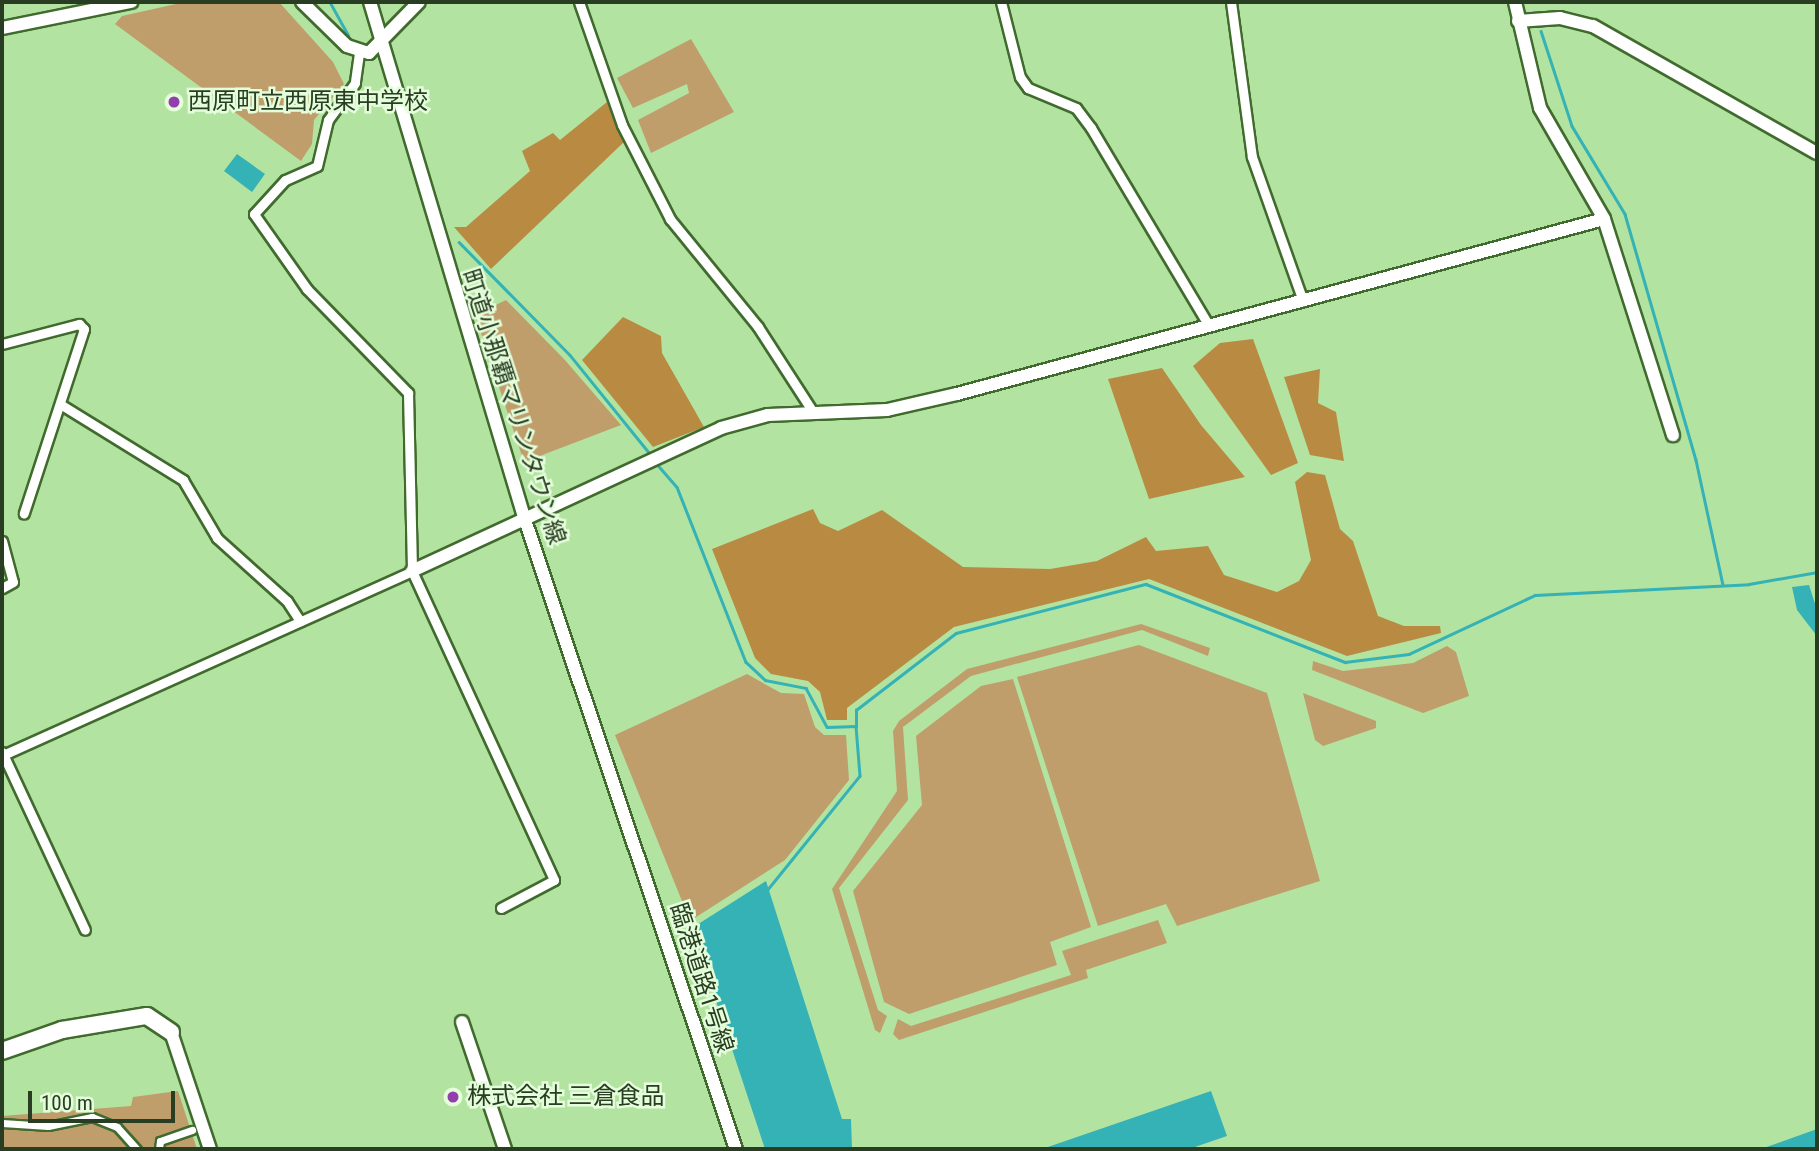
<!DOCTYPE html>
<html>
<head>
<meta charset="utf-8">
<style>
	body { margin:0 }
	#map { position:relative; width:1819px; height:1151px; overflow:hidden; background:#b3e3a1; font-family:"Roboto Condensed","Noto Sans JP",sans-serif }
	div>[style] { position:absolute }
	[style*='--x'] { left:calc(var(--x)*1px); top:calc(var(--y)*1px); width:calc(var(--w)*1px); rotate:calc(var(--a)*1deg) }
	.green>* { inset:0; background:#bf9e6c }
	.forest>* { inset:0; background:#b98b42 }
	.water>* { inset:0; background:#34b2b5 }
	.stream>* { height:2.5px; margin:-1.25px; padding:0 1.25px; transform-origin:1.25px; border-radius:1.25px; background:#34b2b5 }
	.roads { filter:drop-shadow(2px 0 #416b2e) drop-shadow(-2px 0 #416b2e) drop-shadow(0 2px #416b2e) drop-shadow(0 -2px #416b2e) }
	.pedestrian>* { height:7px; margin:-3.5px; padding:0 3.5px; transform-origin:3.5px; border-radius:3.5px; background:#fff }
	.minor>* { height:9px; margin:-4.5px; padding:0 4.5px; transform-origin:4.5px; border-radius:4.5px; background:#fff }
	.tertiary>* { height:12px; margin:-6px; padding:0 6px; transform-origin:6px; border-radius:6px; background:#fff }
	.trunk>* { height:16px; margin:-8px; padding:0 8px; transform-origin:8px; border-radius:8px; background:#fff }
	.dots>* { width:19px; height:19px; translate:-50% -50%; box-sizing:border-box; border:4px solid #e4fddb; border-radius:50% }
	span { translate:-50% -50%; white-space:nowrap; text-align:center; line-height:1.15; -webkit-text-stroke:5px #e4fddb; paint-order:stroke }
	.poi-label { font-size:24px; color:#293d22 }
	.left { translate:0 -50%; text-align:left }
	.street-label { font-size:24px; color:#293d22 }
	.frame { position:absolute; inset:0; border:4px solid #293d22; pointer-events:none }
	.scale { position:absolute; left:28px; top:1091px; width:147px; height:32px; box-sizing:border-box; border:4px solid #293d22; border-top:0; padding-left:9px; font-size:21px; line-height:24px; white-space:nowrap; color:#293d22; -webkit-text-stroke:5px #e4fddb; paint-order:stroke }
</style>
</head>
<body>
<div id="map">
	<div class="green">
		<i style="clip-path:polygon(185px 2px,279px 2px,333px 62px,344px 84px,314px 120px,312px 144px,301px 161px,115px 24px,122px 16px)"></i>
		<i style="clip-path:polygon(691px 39px,734px 112px,651px 153px,638px 120px,689px 93px,687px 84px,633px 108px,617px 78px)"></i>
		<i style="clip-path:polygon(506px 300px,564px 359px,621px 425px,524px 462px,475px 315px)"></i>
		<i style="clip-path:polygon(1141px 624px,1210px 648px,1208px 656px,1142px 630px,971px 676px,903px 727px,908px 800px,839px 888px,878px 1010px,887px 1016px,880px 1033px,875px 1030px,832px 889px,897px 791px,893px 731px,899px 721px,967px 669px)"></i>
		<i style="clip-path:polygon(1139px 645px,1267px 693px,1320px 881px,1177px 926px,1166px 904px,1098px 926px,1017px 677px)"></i>
		<i style="clip-path:polygon(1447px 646px,1456px 652px,1469px 696px,1423px 713px,1312px 670px,1313px 661px,1343px 671px,1413px 663px)"></i>
		<i style="clip-path:polygon(747px 674px,781px 693px,804px 694px,815px 727px,824px 735px,846px 735px,849px 780px,785px 860px,690px 921px,615px 735px)"></i>
		<i style="clip-path:polygon(1013px 679px,1091px 927px,1050px 942px,1057px 965px,909px 1014px,884px 1002px,853px 891px,922px 805px,916px 736px,981px 686px)"></i>
		<i style="clip-path:polygon(1303px 693px,1376px 721px,1376px 728px,1323px 746px,1315px 740px)"></i>
		<i style="clip-path:polygon(1158px 920px,1167px 943px,1086px 970px,1088px 978px,899px 1040px,893px 1034px,898px 1019px,911px 1026px,1071px 975px,1062px 951px)"></i>
		<i style="clip-path:polygon(178px 1091px,197px 1149px,2px 1149px,2px 1116px,131px 1106px,133px 1097px)"></i>
	</div>
	<div class="forest">
		<i style="clip-path:polygon(607px 102px,624px 142px,491px 269px,454px 227px,466px 227px,530px 171px,522px 151px,553px 133px,560px 140px)"></i>
		<i style="clip-path:polygon(623px 317px,661px 336px,662px 353px,704px 427px,653px 447px,582px 360px)"></i>
		<i style="clip-path:polygon(1253px 339px,1298px 463px,1271px 475px,1193px 366px,1220px 343px)"></i>
		<i style="clip-path:polygon(1162px 368px,1201px 425px,1245px 477px,1149px 499px,1108px 379px)"></i>
		<i style="clip-path:polygon(1320px 369px,1318px 403px,1336px 412px,1344px 461px,1310px 455px,1284px 377px)"></i>
		<i style="clip-path:polygon(1307px 472px,1325px 475px,1340px 529px,1353px 541px,1378px 616px,1404px 626px,1440px 626px,1441px 633px,1347px 656px,1149px 579px,954px 627px,847px 708px,847px 720px,827px 720px,820px 692px,808px 681px,771px 674px,755px 658px,712px 549px,813px 509px,820px 523px,838px 531px,882px 510px,963px 567px,1050px 569px,1097px 561px,1146px 537px,1156px 551px,1208px 546px,1224px 575px,1277px 592px,1299px 581px,1311px 560px,1295px 482px)"></i>
	</div>
	<div class="water">
		<i style="clip-path:polygon(237px 154px,265px 174px,252px 192px,224px 171px)"></i>
		<i style="clip-path:polygon(1809px 585px,1817px 610px,1817px 636px,1797px 610px,1792px 587px)"></i>
		<i style="clip-path:polygon(766px 881px,842px 1119px,851px 1119px,852px 1149px,765px 1149px,692px 928px)"></i>
		<i style="clip-path:polygon(1211px 1091px,1227px 1136px,1189px 1149px,1042px 1149px)"></i>
		<i style="clip-path:polygon(1817px 1129px,1817px 1149px,1761px 1149px)"></i>
	</div>
	<div class="stream">
		<i style="--x:330;--y:2;--w:38;--a:61"></i>
		<i style="--x:1541;--y:31;--w:100;--a:71.9"></i>
		<i style="--x:1572;--y:126;--w:103;--a:58.9"></i>
		<i style="--x:1625;--y:214;--w:256;--a:73.9"></i>
		<i style="--x:1696;--y:460;--w:128;--a:77.8"></i>
		<i style="--x:459;--y:242;--w:158;--a:45.5"></i>
		<i style="--x:570;--y:355;--w:129;--a:51"></i>
		<i style="--x:657;--y:464;--w:30;--a:49"></i>
		<i style="--x:677;--y:487;--w:188;--a:68.5"></i>
		<i style="--x:746;--y:662;--w:26;--a:43"></i>
		<i style="--x:765;--y:680;--w:42;--a:11"></i>
		<i style="--x:806;--y:688;--w:44;--a:61.7"></i>
		<i style="--x:827;--y:727;--w:29;--a:-2"></i>
		<i style="--x:856;--y:726;--w:50;--a:85.4"></i>
		<i style="--x:860;--y:776;--w:148;--a:129"></i>
		<i style="--x:856;--y:726;--w:16;--a:-90"></i>
		<i style="--x:856;--y:710;--w:126;--a:-37.6"></i>
		<i style="--x:956;--y:633;--w:196;--a:-14.5"></i>
		<i style="--x:1146;--y:584;--w:214;--a:21.4"></i>
		<i style="--x:1345;--y:662;--w:64;--a:-7.1"></i>
		<i style="--x:1409;--y:654;--w:139;--a:-25.1"></i>
		<i style="--x:1535;--y:595;--w:214;--a:-2.9"></i>
		<i style="--x:1749;--y:584;--w:69;--a:-10"></i>
	</div>
	<div class="roads">
		<div class="pedestrian">
			<i style="--x:2;--y:1123;--w:46;--a:3.7"></i>
			<i style="--x:48;--y:1126;--w:45;--a:-11.6"></i>
			<i style="--x:92;--y:1117;--w:27;--a:22"></i>
			<i style="--x:117;--y:1127;--w:30;--a:48"></i>
			<i style="--x:159;--y:1149;--w:8;--a:-83"></i>
			<i style="--x:160;--y:1141;--w:34;--a:-19"></i>
		</div>
		<div class="minor">
			<i style="--x:579;--y:2;--w:130;--a:70.7"></i>
			<i style="--x:622;--y:125;--w:106;--a:62.9"></i>
			<i style="--x:670;--y:219;--w:139;--a:50.8"></i>
			<i style="--x:758;--y:327;--w:101;--a:57.1"></i>
			<i style="--x:1001;--y:2;--w:77;--a:75.8"></i>
			<i style="--x:1020;--y:77;--w:14;--a:54"></i>
			<i style="--x:1028;--y:88;--w:52;--a:22.6"></i>
			<i style="--x:1076;--y:108;--w:25;--a:53"></i>
			<i style="--x:1091;--y:128;--w:230;--a:59.2"></i>
			<i style="--x:1231;--y:2;--w:156;--a:82.3"></i>
			<i style="--x:1252;--y:157;--w:153;--a:70.5"></i>
			<i style="--x:359;--y:53;--w:30;--a:98"></i>
			<i style="--x:355;--y:83;--w:46;--a:126.1"></i>
			<i style="--x:328;--y:120;--w:47;--a:103.4"></i>
			<i style="--x:317;--y:166;--w:35;--a:156"></i>
			<i style="--x:285;--y:180;--w:46;--a:132.4"></i>
			<i style="--x:254;--y:214;--w:92;--a:54.8"></i>
			<i style="--x:307;--y:289;--w:145;--a:45.8"></i>
			<i style="--x:408;--y:393;--w:178;--a:88.7"></i>
			<i style="--x:412;--y:571;--w:340;--a:65.3"></i>
			<i style="--x:554;--y:880;--w:60;--a:152.2"></i>
			<i style="--x:2;--y:344;--w:80;--a:-14.6"></i>
			<i style="--x:79;--y:324;--w:7;--a:45"></i>
			<i style="--x:84;--y:329;--w:194;--a:108.1"></i>
			<i style="--x:60;--y:404;--w:145;--a:31.7"></i>
			<i style="--x:183;--y:480;--w:67;--a:59.6"></i>
			<i style="--x:217;--y:538;--w:94;--a:42"></i>
			<i style="--x:287;--y:601;--w:24;--a:57"></i>
			<i style="--x:2;--y:541;--w:42;--a:75"></i>
			<i style="--x:13;--y:582;--w:13;--a:151"></i>
			<i style="--x:2;--y:752;--w:196;--a:65"></i>
			<i style="--x:3;--y:755;--w:448;--a:-24.2"></i>
		</div>
		<div class="tertiary">
			<i style="--x:302;--y:2;--w:63;--a:44.4"></i>
			<i style="--x:347;--y:46;--w:23;--a:18"></i>
			<i style="--x:369;--y:53;--w:71;--a:-45.6"></i>
			<i style="--x:370;--y:2;--w:538;--a:73.35"></i>
			<i style="--x:524;--y:517;--w:667;--a:71.46"></i>
			<i style="--x:1515;--y:2;--w:109;--a:76.7"></i>
			<i style="--x:1540;--y:108;--w:128;--a:60"></i>
			<i style="--x:1604;--y:219;--w:227;--a:72.3"></i>
			<i style="--x:1518;--y:21;--w:42;--a:-4.1"></i>
			<i style="--x:1560;--y:18;--w:34;--a:14"></i>
			<i style="--x:1593;--y:26;--w:257;--a:29.6"></i>
			<i style="--x:2;--y:28;--w:132;--a:-11.4"></i>
			<i style="--x:412;--y:571;--w:340;--a:-24.8"></i>
			<i style="--x:721;--y:428;--w:49;--a:-15.5"></i>
			<i style="--x:768;--y:415;--w:119;--a:-2.4"></i>
			<i style="--x:887;--y:410;--w:72;--a:-12.9"></i>
			<i style="--x:957;--y:394;--w:670;--a:-15.14"></i>
			<i style="--x:462;--y:1022;--w:134;--a:71.3"></i>
			<i style="--x:171;--y:1032;--w:123;--a:71.6"></i>
		</div>
		<div class="trunk">
			<i style="--x:2;--y:1051;--w:64;--a:-19.3"></i>
			<i style="--x:62;--y:1030;--w:86;--a:-9.4"></i>
			<i style="--x:147;--y:1016;--w:29;--a:34"></i>
		</div>
	</div>
	<div class="dots">
		<i style="left:174px;top:102px;background:#923fad"></i>
		<i style="left:453px;top:1097px;background:#923fad"></i>
	</div>
	<div class="poi-label">
		<span class="left" style="left:188px;top:102px">西原町立西原東中学校</span>
		<span class="left" style="left:467px;top:1097px">株式会社 三倉食品</span>
	</div>
	<div class="street-label">
		<span style="left:513px;top:407px;rotate:72deg">町道小那覇マリンタウン線</span>
		<span style="left:701px;top:978px;rotate:72deg">臨港道路1号線</span>
	</div>
	<div class="frame"></div>
	<div class="scale">100 m</div>
</div>
</body>
</html>
